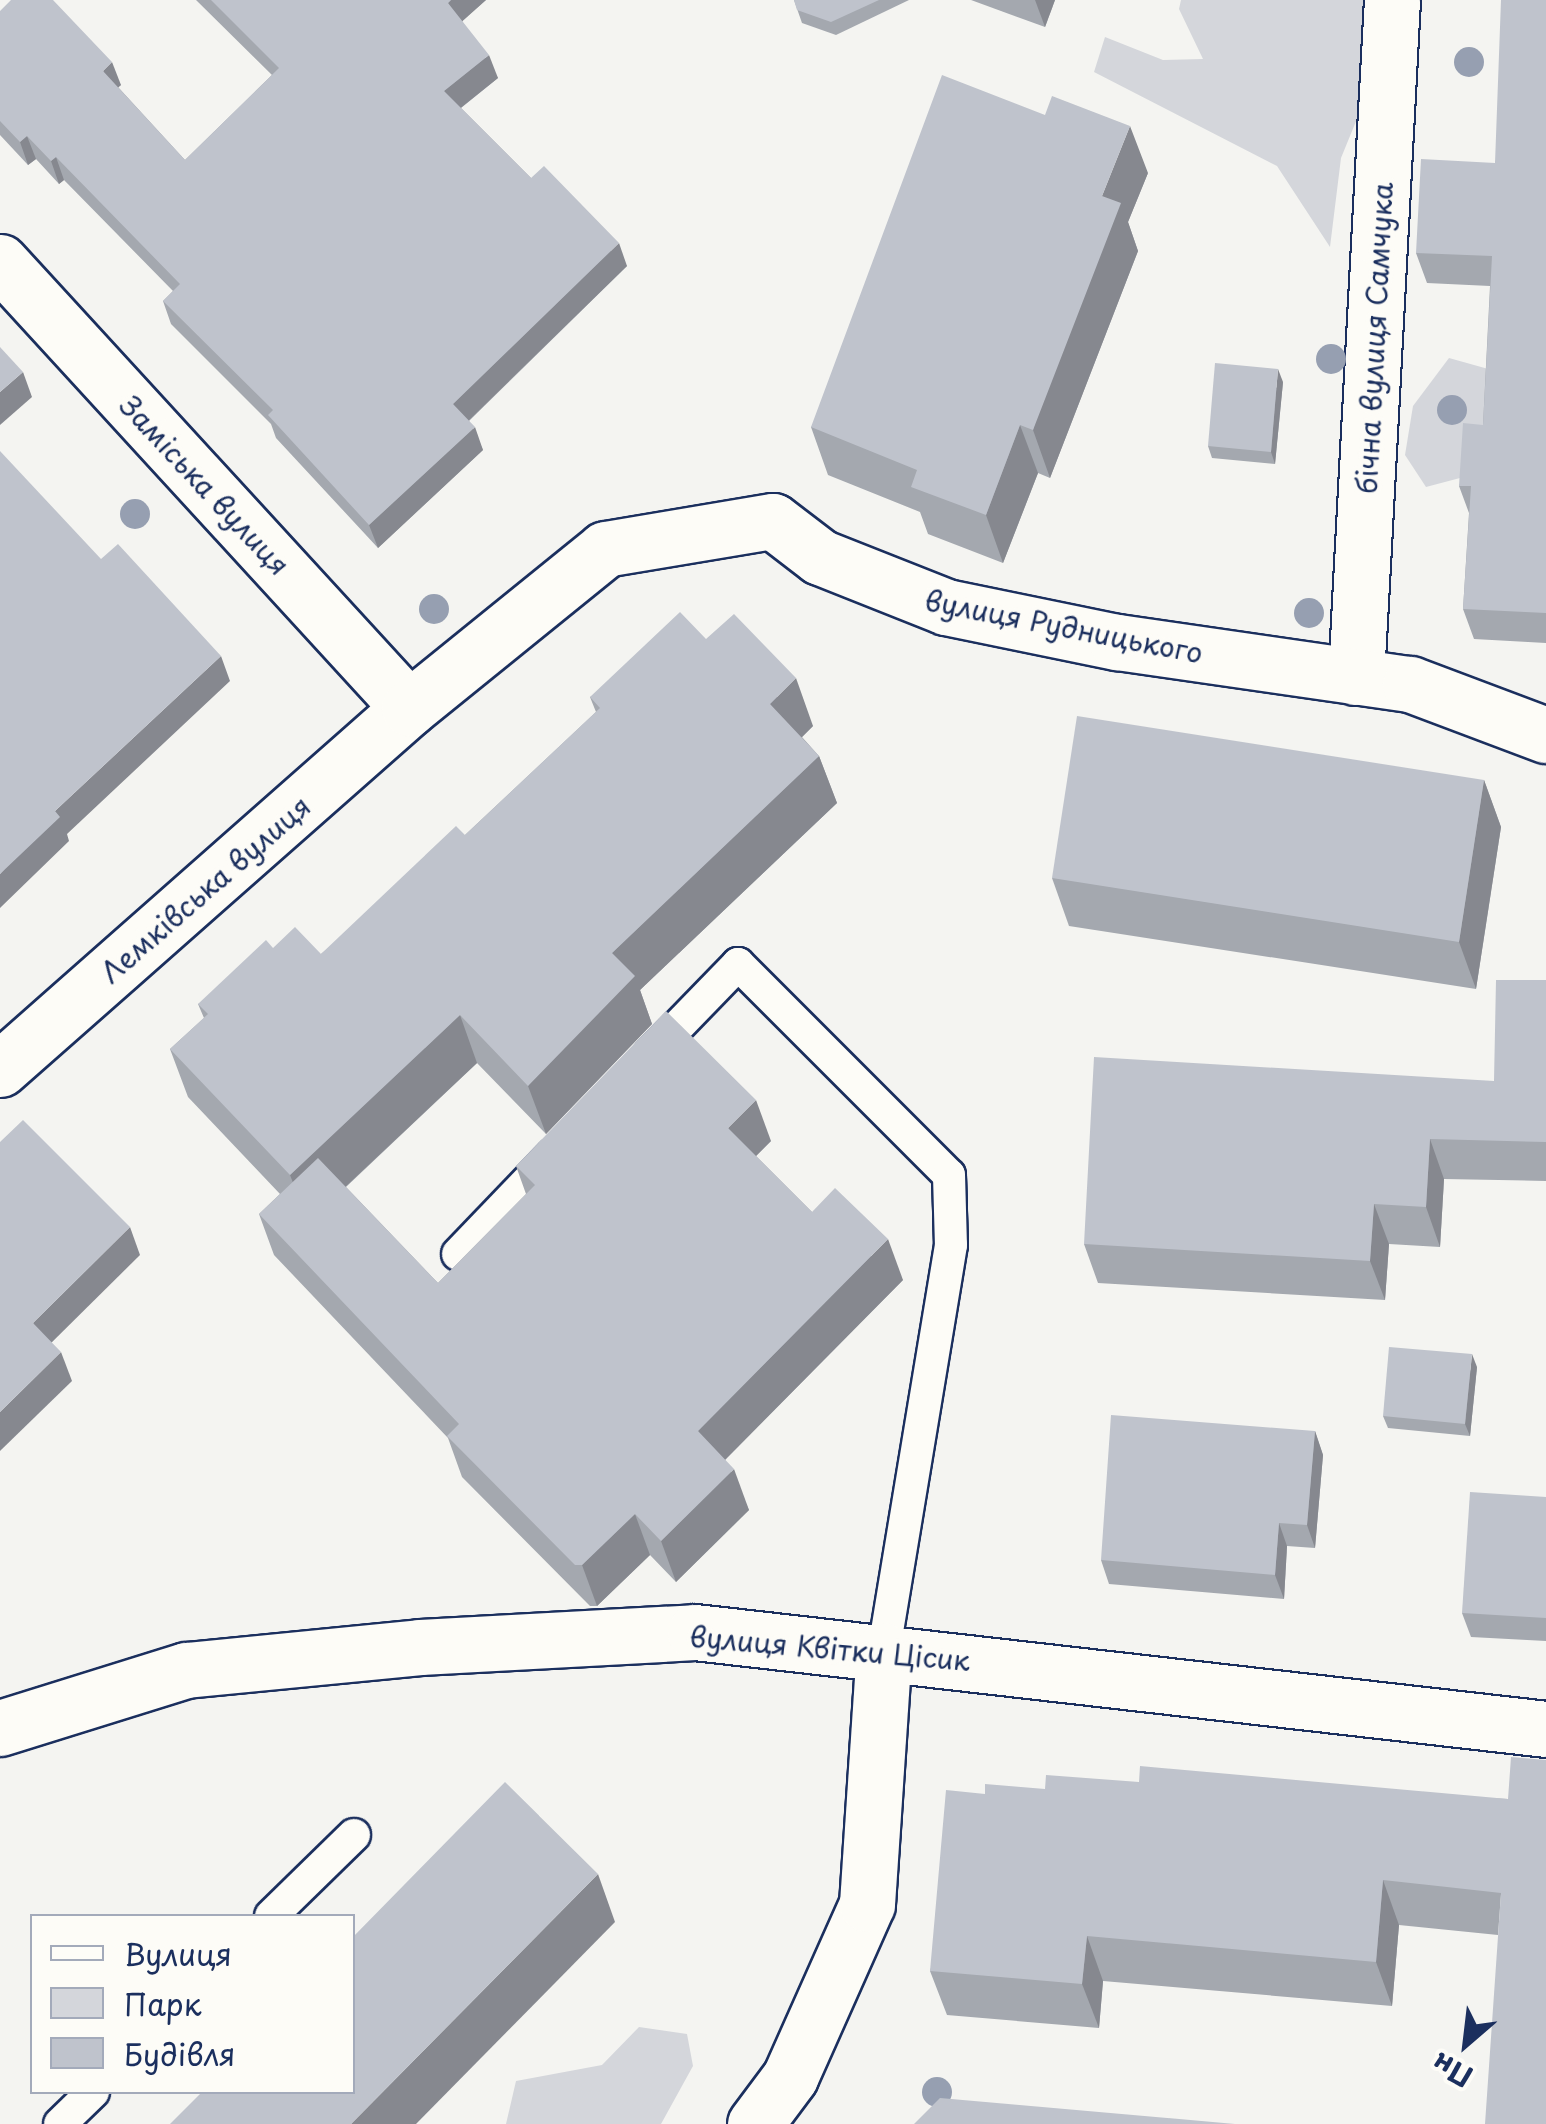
<!DOCTYPE html>
<html>
<head>
<meta charset="utf-8">
<style>
	body { margin:0 }
	#map { position:relative; width:1546px; height:2124px; overflow:hidden; background:#f4f4f1; font-family:"Playpen Sans",sans-serif }
	div>[style] { position:absolute }
	[style*='--x'] { left:calc(var(--x)*1px); top:calc(var(--y)*1px); width:calc(var(--w)*1px); rotate:calc(var(--a)*1deg) }
	.green>* { inset:0; background:#d4d6db }
	.roads { filter:drop-shadow(2px 0 #1b2f5e) drop-shadow(-2px 0 #1b2f5e) drop-shadow(0 2px #1b2f5e) drop-shadow(0 -2px #1b2f5e) }
	.lane>* { height:32px; margin:-16px; padding:0 16px; transform-origin:16px; border-radius:16px; background:#fdfcf7 }
	.street>* { height:55px; margin:-27.5px; padding:0 27.5px; transform-origin:27.5px; border-radius:27.5px; background:#fdfcf7 }
	.trees>* { width:30px; height:30px; margin:-15px; border-radius:50%; background:#969fb1 }
	.wall>* { inset:0; background:#a4a8af }
	.shaded-wall>* { inset:0; background:#86888f }
	.building>* { inset:0; background:#bfc3cc }
	span { translate:-50% -50%; white-space:nowrap; text-align:center; line-height:1.15; -webkit-text-stroke:9px #fdfcf7; paint-order:stroke }
	.street-label { font-size:28px; color:#1b2f5e }
	.legend { position:absolute; left:30px; top:1914px; width:325px; height:180px; box-sizing:border-box; background:#fdfcf7; border:2px solid #a3aaba; margin:0; padding:12px 18px; list-style:none; font-size:30px; color:#1b2f5e }
	.legend li { display:flex; align-items:center; gap:20px; height:50px }
	.legend b { width:50px; border:2px solid #a3aaba }
	.north { position:absolute; left:1416px; top:1994px; width:100px; height:100px; -webkit-text-stroke:8px #fdfcf7; paint-order:stroke; rotate:208deg; font-size:28px; font-weight:700; line-height:40px; text-align:center; color:#1b2f5e }
	.north::after { content:''; display:block; margin:auto; width:35px; height:45px; background:#1b2f5e; clip-path:polygon(50% 0,100% 100%,50% 72%,0 100%) }
</style>
</head>
<body>
<div id="map">
	<div class="green">
		<i style="clip-path:polygon(1181px 0,1377px 0,1368px 92px,1341px 158px,1330px 247px,1277px 166px,1094px 72px,1105px 37px,1163px 60px,1203px 59px,1179px 9px)"></i>
		<i style="clip-path:polygon(1449px 358px,1524px 379px,1460px 478px,1426px 487px,1405px 455px,1413px 406px)"></i>
		<i style="clip-path:polygon(639px 2027px,687px 2034px,693px 2066px,661px 2124px,506px 2124px,516px 2081px,602px 2065px)"></i>
	</div>
	<div class="roads">
		<div class="lane">
			<i style="--x:649;--y:1056;--w:128;--a:-45.9"></i>
			<i style="--x:738;--y:964;--w:298;--a:45"></i>
			<i style="--x:949;--y:1175;--w:70;--a:88.4"></i>
			<i style="--x:951;--y:1245;--w:411;--a:99.4"></i>
			<i style="--x:458;--y:1254;--w:136;--a:-46.2"></i>
			<i style="--x:271;--y:1916;--w:116;--a:-44.3"></i>
			<i style="--x:60;--y:2124;--w:46;--a:-44.1"></i>
		</div>
		<div class="street">
			<i style="--x:0;--y:262;--w:605;--a:47.48"></i>
			<i style="--x:1356;--y:677;--w:678;--a:-86.96"></i>
			<i style="--x:0;--y:1069;--w:546;--a:-41.43"></i>
			<i style="--x:409;--y:708;--w:252;--a:-39"></i>
			<i style="--x:605;--y:549;--w:170;--a:-9.5"></i>
			<i style="--x:773;--y:521;--w:59;--a:37.5"></i>
			<i style="--x:820;--y:557;--w:136;--a:21.6"></i>
			<i style="--x:946;--y:607;--w:175;--a:11.6"></i>
			<i style="--x:1117;--y:642;--w:296;--a:8.2"></i>
			<i style="--x:1410;--y:684;--w:145;--a:20.6"></i>
			<i style="--x:0;--y:1728;--w:195;--a:-17.3"></i>
			<i style="--x:186;--y:1670;--w:235;--a:-5.6"></i>
			<i style="--x:420;--y:1647;--w:275;--a:-3.1"></i>
			<i style="--x:695;--y:1632;--w:857;--a:6.5"></i>
			<i style="--x:755;--y:2124;--w:59;--a:-53.3"></i>
			<i style="--x:790;--y:2077;--w:189;--a:-66"></i>
			<i style="--x:867;--y:1904;--w:254;--a:-86.2"></i>
		</div>
	</div>
	<div class="trees">
		<i style="left:1469px;top:62px"></i>
		<i style="left:1331px;top:359px"></i>
		<i style="left:1452px;top:410px"></i>
		<i style="left:135px;top:514px"></i>
		<i style="left:434px;top:609px"></i>
		<i style="left:1309px;top:613px"></i>
		<i style="left:937px;top:2092px"></i>
	</div>
	<div class="wall">
		<i style="clip-path:polygon(196px 0,486px 0,462px 21px,498px 78px,461px 108px,531px 178px,627px 266px,469px 421px,483px 450px,378px 548px,276px 438px,271px 424px,171px 324px,163px 301px,173px 291px,64px 180px,59px 184px,36px 159px,28px 165px,0 135px,0 11px,121px 85px,118px 87px,185px 160px,272px 75px)"></i>
		<i style="clip-path:polygon(794px 0,909px 0,836px 35px,802px 23px)"></i>
		<i style="clip-path:polygon(971px 0,1055px 0,1045px 27px)"></i>
		<i style="clip-path:polygon(1546px 0,1546px 643px,1474px 639px,1463px 609px,1469px 513px,1459px 486px,1483px 425px,1490px 286px,1427px 283px,1416px 253px,1495px 163px)"></i>
		<i style="clip-path:polygon(1148px 173px,1128px 222px,1138px 251px,1050px 478px,1038px 473px,1003px 563px,928px 534px,920px 512px,828px 475px,811px 427px)"></i>
		<i style="clip-path:polygon(1283px 382px,1275px 464px,1212px 458px,1208px 446px)"></i>
		<i style="clip-path:polygon(706px 639px,813px 726px,802px 737px,819px 756px,837px 803px,640px 990px,652px 1024px,546px 1134px,477px 1063px,346px 1187px,438px 1283px,526px 1194px,516px 1166px,771px 1141px,756px 1156px,812px 1212px,903px 1280px,725px 1460px,749px 1510px,676px 1582px,650px 1555px,597px 1606px,590px 1606px,462px 1477px,448px 1438px,274px 1255px,259px 1214px,280px 1194px,188px 1097px,170px 1049px,204px 1018px,198px 1004px,321px 954px,465px 835px,596px 712px,590px 697px)"></i>
		<i style="clip-path:polygon(1484px 780px,1501px 827px,1476px 989px,1069px 926px,1052px 878px)"></i>
		<i style="clip-path:polygon(1546px 980px,1546px 1181px,1444px 1179px,1440px 1247px,1389px 1244px,1385px 1300px,1098px 1283px,1084px 1244px,1494px 1081px)"></i>
		<i style="clip-path:polygon(1477px 1367px,1470px 1436px,1388px 1428px,1383px 1416px)"></i>
		<i style="clip-path:polygon(1315px 1431px,1323px 1455px,1315px 1548px,1287px 1546px,1284px 1599px,1109px 1584px,1101px 1560px)"></i>
		<i style="clip-path:polygon(1546px 1497px,1546px 1641px,1471px 1637px,1462px 1613px)"></i>
		<i style="clip-path:polygon(1139px 1782px,1508px 1799px,1498px 1935px,1399px 1925px,1392px 2006px,1103px 1981px,1099px 2028px,947px 2015px,930px 1971px,985px 1794px)"></i>
	</div>
	<div class="shaded-wall">
		<i style="clip-path:polygon(451px 0,486px 0,457px 26px,448px 3px)"></i>
		<i style="clip-path:polygon(1035px 0,1055px 0,1045px 27px)"></i>
		<i style="clip-path:polygon(489px 55px,498px 78px,453px 114px,444px 91px)"></i>
		<i style="clip-path:polygon(112px 62px,121px 85px,111px 94px,103px 71px)"></i>
		<i style="clip-path:polygon(1130px 126px,1148px 173px,1128px 222px,1138px 251px,1050px 478px,1033px 430px,1102px 196px)"></i>
		<i style="clip-path:polygon(27px 136px,36px 159px,28px 165px,20px 142px)"></i>
		<i style="clip-path:polygon(56px 157px,64px 180px,59px 184px,51px 161px)"></i>
		<i style="clip-path:polygon(619px 243px,627px 266px,462px 427px,453px 404px)"></i>
		<i style="clip-path:polygon(1278px 369px,1283px 382px,1275px 464px,1271px 452px)"></i>
		<i style="clip-path:polygon(23px 372px,32px 397px,0 425px,0 392px)"></i>
		<i style="clip-path:polygon(1020px 425px,1038px 473px,1003px 563px,986px 515px)"></i>
		<i style="clip-path:polygon(475px 427px,483px 450px,378px 548px,369px 525px)"></i>
		<i style="clip-path:polygon(221px 656px,230px 681px,67px 834px,69px 841px,0 908px,0 874px,55px 811px)"></i>
		<i style="clip-path:polygon(796px 678px,813px 726px,788px 751px,770px 704px)"></i>
		<i style="clip-path:polygon(819px 756px,837px 803px,640px 990px,652px 1024px,546px 1134px,528px 1086px,612px 953px)"></i>
		<i style="clip-path:polygon(1484px 780px,1501px 827px,1476px 989px,1459px 942px)"></i>
		<i style="clip-path:polygon(460px 1015px,477px 1063px,308px 1222px,290px 1175px)"></i>
		<i style="clip-path:polygon(756px 1100px,771px 1141px,743px 1169px,728px 1128px)"></i>
		<i style="clip-path:polygon(1430px 1139px,1444px 1179px,1440px 1247px,1426px 1207px)"></i>
		<i style="clip-path:polygon(1374px 1204px,1389px 1244px,1385px 1300px,1370px 1261px)"></i>
		<i style="clip-path:polygon(130px 1227px,140px 1255px,43px 1351px,33px 1323px)"></i>
		<i style="clip-path:polygon(888px 1239px,903px 1280px,713px 1472px,698px 1431px)"></i>
		<i style="clip-path:polygon(61px 1352px,72px 1381px,0 1451px,0 1412px)"></i>
		<i style="clip-path:polygon(1472px 1354px,1477px 1367px,1470px 1436px,1465px 1424px)"></i>
		<i style="clip-path:polygon(1315px 1431px,1323px 1455px,1315px 1548px,1307px 1525px)"></i>
		<i style="clip-path:polygon(734px 1469px,749px 1510px,676px 1582px,661px 1541px)"></i>
		<i style="clip-path:polygon(635px 1514px,650px 1555px,597px 1606px,582px 1565px)"></i>
		<i style="clip-path:polygon(1279px 1523px,1287px 1546px,1284px 1599px,1275px 1575px)"></i>
		<i style="clip-path:polygon(598px 1874px,615px 1922px,416px 2124px,351px 2124px)"></i>
		<i style="clip-path:polygon(1383px 1880px,1399px 1925px,1392px 2006px,1376px 1962px)"></i>
		<i style="clip-path:polygon(1087px 1936px,1103px 1981px,1099px 2028px,1082px 1984px)"></i>
	</div>
	<div class="building">
		<i style="clip-path:polygon(11px 0,53px 0,112px 62px,103px 71px,185px 160px,279px 68px,211px 0,451px 0,448px 3px,489px 55px,444px 91px,531px 178px,544px 166px,619px 243px,453px 404px,475px 427px,369px 525px,268px 415px,273px 410px,163px 301px,180px 284px,56px 157px,51px 161px,27px 136px,20px 142px,0 121px,0 11px)"></i>
		<i style="clip-path:polygon(794px 0,879px 0,831px 22px,797px 10px)"></i>
		<i style="clip-path:polygon(1501px 0,1546px 0,1546px 613px,1463px 609px,1471px 486px,1459px 486px,1463px 423px,1483px 425px,1492px 256px,1416px 253px,1421px 159px,1495px 163px)"></i>
		<i style="clip-path:polygon(942px 75px,1045px 115px,1052px 96px,1130px 126px,1102px 196px,1121px 203px,1033px 430px,1020px 425px,986px 515px,911px 487px,917px 470px,811px 427px)"></i>
		<i style="clip-path:polygon(0 347px,23px 372px,0 392px)"></i>
		<i style="clip-path:polygon(1215px 363px,1278px 369px,1271px 452px,1208px 446px)"></i>
		<i style="clip-path:polygon(0 451px,101px 559px,118px 544px,221px 656px,55px 811px,60px 817px,0 874px)"></i>
		<i style="clip-path:polygon(680px 612px,706px 639px,734px 614px,796px 678px,770px 704px,819px 756px,612px 953px,635px 976px,528px 1086px,460px 1015px,290px 1175px,170px 1049px,208px 1014px,198px 1004px,266px 940px,273px 948px,295px 927px,321px 954px,456px 826px,465px 835px,600px 708px,590px 697px)"></i>
		<i style="clip-path:polygon(1077px 716px,1484px 780px,1459px 942px,1052px 878px)"></i>
		<i style="clip-path:polygon(1496px 980px,1546px 980px,1546px 1142px,1430px 1139px,1426px 1207px,1374px 1204px,1370px 1261px,1084px 1244px,1094px 1057px,1494px 1081px)"></i>
		<i style="clip-path:polygon(666px 1011px,756px 1100px,728px 1128px,812px 1212px,835px 1188px,888px 1239px,698px 1431px,734px 1469px,661px 1541px,635px 1514px,582px 1565px,575px 1565px,447px 1436px,459px 1424px,259px 1214px,318px 1158px,438px 1283px,535px 1185px,516px 1166px)"></i>
		<i style="clip-path:polygon(23px 1120px,130px 1227px,33px 1323px,61px 1352px,0 1412px,0 1142px)"></i>
		<i style="clip-path:polygon(1389px 1347px,1472px 1354px,1465px 1424px,1383px 1416px)"></i>
		<i style="clip-path:polygon(1111px 1415px,1315px 1431px,1307px 1525px,1279px 1523px,1275px 1575px,1101px 1560px)"></i>
		<i style="clip-path:polygon(1470px 1492px,1546px 1497px,1546px 1618px,1462px 1613px)"></i>
		<i style="clip-path:polygon(1511px 1757px,1546px 1760px,1546px 2124px,1485px 2124px,1501px 1893px,1383px 1880px,1376px 1962px,1087px 1936px,1082px 1984px,930px 1971px,946px 1790px,985px 1794px,985px 1784px,1045px 1789px,1046px 1775px,1139px 1782px,1140px 1766px,1508px 1799px)"></i>
		<i style="clip-path:polygon(505px 1782px,598px 1874px,351px 2124px,170px 2124px,202px 2092px,352px 2092px,352px 1938px)"></i>
		<i style="clip-path:polygon(940px 2098px,1235px 2124px,914px 2124px)"></i>
	</div>
	<div class="street-label">
		<span style="left:1374px;top:338px;rotate:-87deg">бічна вулиця Самчука</span>
		<span style="left:205px;top:485px;rotate:47deg">Заміська вулиця</span>
		<span style="left:1064px;top:626px;rotate:11deg">вулиця Рудницького</span>
		<span style="left:205px;top:889px;rotate:-41deg">Лемківська вулиця</span>
		<span style="left:830px;top:1648px;rotate:5deg">вулиця Квітки Цісик</span>
	</div>
	<ul class="legend">
	<li><b style="height:12px;background:#fdfcf7"></b>Вулиця</li>
	<li><b style="height:28px;background:#d4d6db"></b>Парк</li>
	<li><b style="height:28px;background:#bfc3cc"></b>Будівля</li>
	</ul>
	<div class="north">Пн</div>
</div>
</body>
</html>
